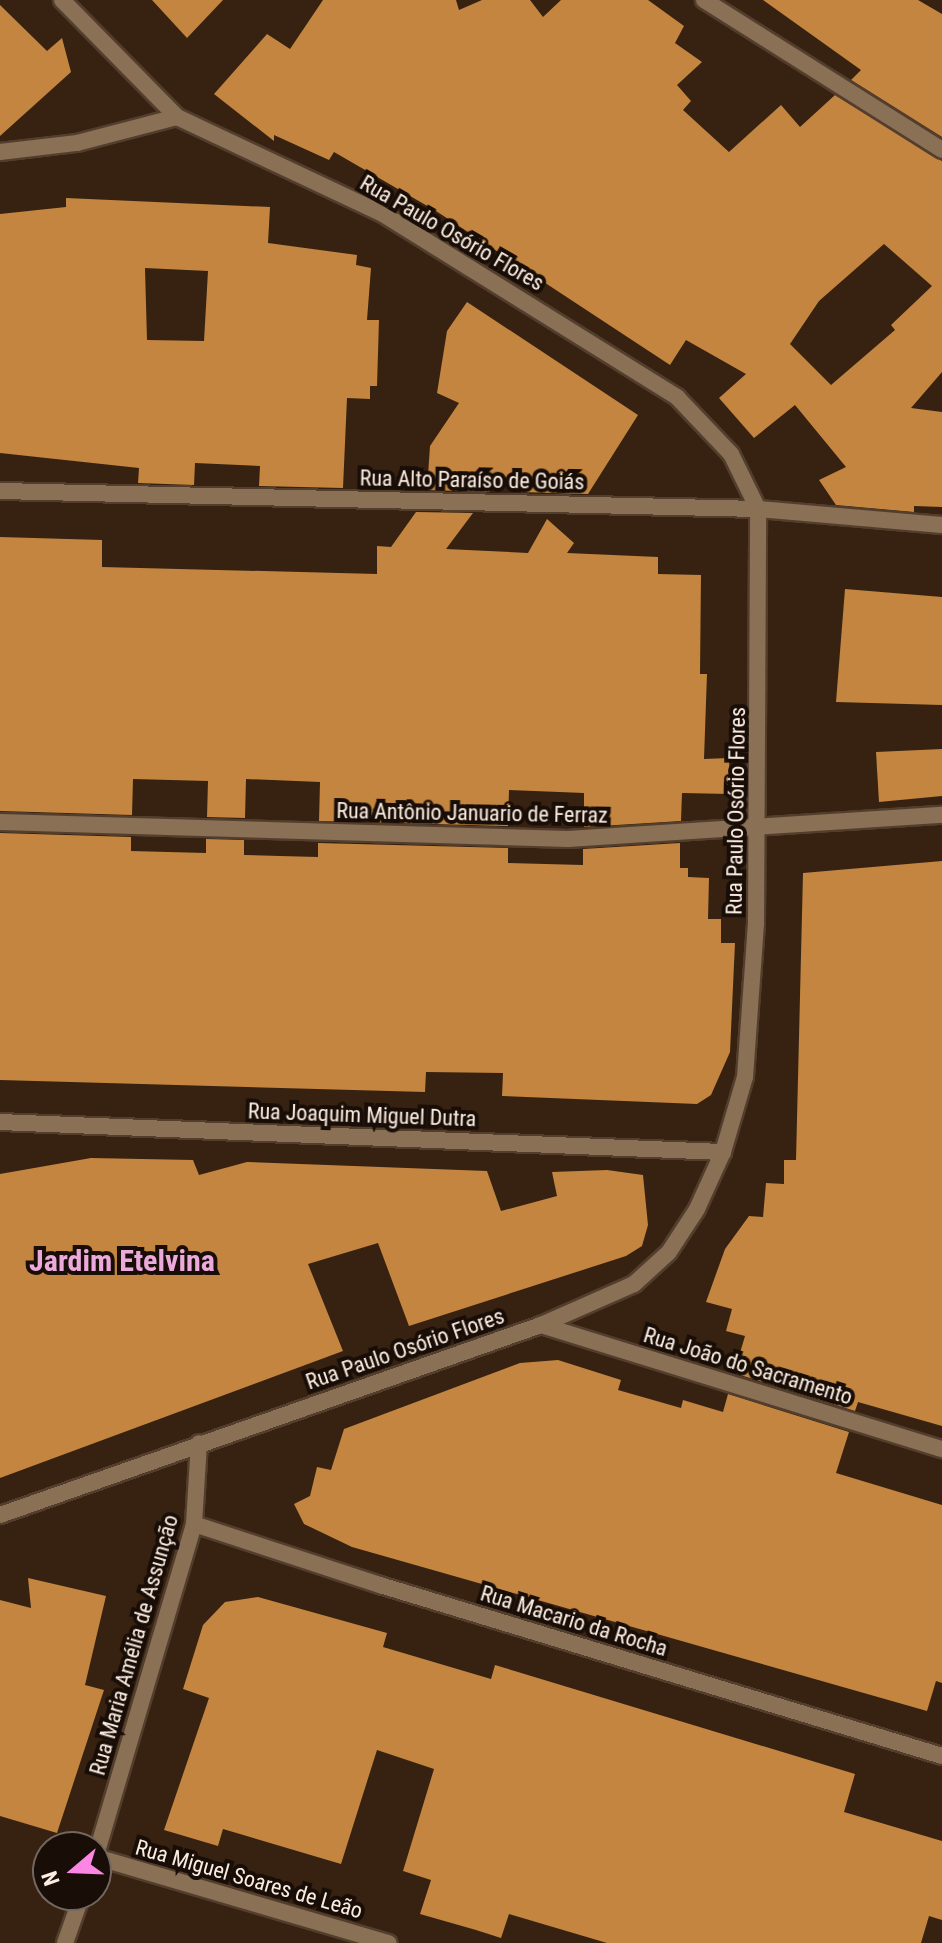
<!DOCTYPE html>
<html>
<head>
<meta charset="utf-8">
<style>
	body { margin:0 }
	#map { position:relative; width:942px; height:1943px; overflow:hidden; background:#372211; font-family:"Roboto Condensed",sans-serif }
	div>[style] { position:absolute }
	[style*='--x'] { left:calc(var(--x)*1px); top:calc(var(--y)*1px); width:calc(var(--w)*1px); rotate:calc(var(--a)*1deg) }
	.building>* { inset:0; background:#c3853f }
	.roads { filter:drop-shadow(2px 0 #533e2e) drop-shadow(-2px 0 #533e2e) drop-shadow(0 2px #533e2e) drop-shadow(0 -2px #533e2e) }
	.minor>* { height:16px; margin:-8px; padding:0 8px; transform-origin:8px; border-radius:8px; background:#8a7054 }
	span { translate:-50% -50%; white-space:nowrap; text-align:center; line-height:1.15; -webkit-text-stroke:8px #180e07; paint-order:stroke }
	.street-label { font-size:22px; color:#fcede2 }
	.district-label { font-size:30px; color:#ecaadc; font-weight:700 }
	.north { position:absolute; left:32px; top:1831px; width:80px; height:80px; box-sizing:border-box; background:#180e07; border:2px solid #73675f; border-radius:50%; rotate:251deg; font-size:22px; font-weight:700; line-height:32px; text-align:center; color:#fcede2 }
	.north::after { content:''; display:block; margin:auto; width:28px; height:36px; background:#fc86e4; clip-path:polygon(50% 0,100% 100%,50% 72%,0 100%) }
</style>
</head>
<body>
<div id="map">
	<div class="building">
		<i style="clip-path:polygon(152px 0,223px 0,187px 38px)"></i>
		<i style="clip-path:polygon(evenodd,323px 0,456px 0,459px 10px,482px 0,530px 0,543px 17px,561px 0,648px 0,684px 26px,675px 43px,702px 62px,677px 85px,691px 101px,683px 110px,729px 152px,781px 105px,800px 127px,835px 95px,942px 161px,942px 372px,911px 408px,942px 412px,942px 507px,914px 506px,914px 512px,836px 505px,819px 480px,846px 467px,795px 405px,754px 438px,719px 398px,746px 374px,686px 340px,670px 365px,436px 211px,334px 152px,329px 160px,274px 135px,274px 141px,214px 94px,267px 34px,290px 49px,323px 0,884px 244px,932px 286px,891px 325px,895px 330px,831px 385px,790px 344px,819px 301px,884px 244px)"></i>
		<i style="clip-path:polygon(763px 0,918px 0,942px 14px,942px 137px,851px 80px,861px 70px)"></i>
		<i style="clip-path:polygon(0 5px,47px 51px,62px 38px,71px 72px,0 136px)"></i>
		<i style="clip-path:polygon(evenodd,66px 198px,270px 207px,268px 243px,357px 255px,356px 265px,371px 268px,367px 320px,379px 320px,377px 386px,370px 386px,370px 399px,347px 398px,343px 488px,259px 486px,260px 466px,195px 463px,194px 485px,138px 483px,139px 468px,0 453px,0 214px,66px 207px,66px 198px,145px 268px,208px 271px,204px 341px,147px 340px,145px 268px)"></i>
		<i style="clip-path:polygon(467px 302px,638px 415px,588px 494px,519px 492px,499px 479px,489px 492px,427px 490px,430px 446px,459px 403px,437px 393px,447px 331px)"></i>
		<i style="clip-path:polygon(416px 512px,473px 513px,446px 549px,528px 553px,547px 519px,574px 543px,567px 553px,658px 557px,658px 574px,701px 575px,700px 674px,707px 674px,704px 759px,729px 758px,730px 794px,682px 793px,681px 821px,584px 827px,584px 793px,509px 790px,508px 826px,319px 821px,320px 782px,246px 779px,245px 818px,207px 817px,208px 781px,133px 779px,132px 815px,0 811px,0 537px,102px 540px,102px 567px,377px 574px,377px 546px,391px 547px)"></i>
		<i style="clip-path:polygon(845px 589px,942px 597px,942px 705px,836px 702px)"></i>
		<i style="clip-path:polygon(942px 749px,942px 796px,879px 802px,876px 752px)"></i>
		<i style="clip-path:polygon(0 833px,131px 837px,131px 851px,168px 852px,206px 853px,206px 839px,244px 840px,244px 855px,280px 856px,318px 857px,318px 843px,508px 848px,508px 863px,583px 865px,583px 849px,680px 843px,680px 868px,688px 868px,688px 877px,709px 878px,708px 919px,721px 919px,721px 943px,735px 943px,730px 1052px,711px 1095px,697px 1104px,502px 1096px,503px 1073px,426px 1072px,425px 1092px,0 1080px)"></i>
		<i style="clip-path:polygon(942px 861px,942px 1426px,858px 1402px,855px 1411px,734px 1373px,745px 1336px,726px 1331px,732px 1309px,706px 1302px,725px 1249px,749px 1216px,763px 1217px,766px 1183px,784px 1184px,784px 1160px,796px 1160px,803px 873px)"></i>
		<i style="clip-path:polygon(91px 1158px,193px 1160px,199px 1175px,247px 1162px,487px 1171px,501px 1211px,557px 1196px,552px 1172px,607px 1170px,643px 1175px,648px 1225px,642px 1246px,626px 1256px,409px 1326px,378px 1243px,308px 1264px,343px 1351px,0 1478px,0 1174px)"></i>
		<i style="clip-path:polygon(558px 1360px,621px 1380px,618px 1390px,681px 1408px,683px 1400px,723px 1412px,728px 1394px,849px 1432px,836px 1473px,942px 1505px,942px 1683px,936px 1681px,927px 1711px,352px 1547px,304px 1524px,294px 1504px,310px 1496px,317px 1467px,331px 1470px,344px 1429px,520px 1363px)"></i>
		<i style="clip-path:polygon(28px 1578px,106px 1596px,85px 1685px,104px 1690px,57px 1833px,0 1816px,0 1600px,31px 1608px)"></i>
		<i style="clip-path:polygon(258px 1597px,387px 1633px,383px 1647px,491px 1679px,495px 1665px,855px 1774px,844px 1812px,942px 1841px,942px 1920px,929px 1916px,921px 1943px,607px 1943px,509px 1914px,501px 1938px,476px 1930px,420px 1914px,431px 1880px,403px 1871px,434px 1769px,377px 1750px,341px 1864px,223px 1829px,218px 1846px,164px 1830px,209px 1698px,183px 1689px,203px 1625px,225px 1602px)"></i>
	</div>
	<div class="roads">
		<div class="minor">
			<i style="--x:704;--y:0;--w:281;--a:32.2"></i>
			<i style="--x:0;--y:152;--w:78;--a:-6.7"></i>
			<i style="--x:77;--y:143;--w:103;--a:-14.6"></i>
			<i style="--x:0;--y:491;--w:758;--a:1.36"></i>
			<i style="--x:758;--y:509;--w:185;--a:5"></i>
			<i style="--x:0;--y:822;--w:568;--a:1.71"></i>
			<i style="--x:568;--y:839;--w:375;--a:-3.7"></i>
			<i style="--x:0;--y:1122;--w:724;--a:2.38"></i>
			<i style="--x:541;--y:1325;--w:420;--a:17.2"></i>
			<i style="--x:0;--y:1515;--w:573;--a:-19.35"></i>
			<i style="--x:541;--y:1325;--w:102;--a:-23.8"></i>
			<i style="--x:634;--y:1284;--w:47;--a:-42.4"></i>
			<i style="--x:669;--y:1252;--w:51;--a:-56.9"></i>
			<i style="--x:697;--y:1209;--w:63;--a:-65.5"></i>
			<i style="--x:723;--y:1152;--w:78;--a:-73.7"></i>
			<i style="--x:745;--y:1077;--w:154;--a:-85.9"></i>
			<i style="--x:756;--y:923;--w:414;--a:-89.7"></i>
			<i style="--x:758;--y:509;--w:61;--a:-116.1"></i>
			<i style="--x:731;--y:454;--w:79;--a:-133.5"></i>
			<i style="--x:677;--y:397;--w:349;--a:-148.1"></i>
			<i style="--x:381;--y:213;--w:225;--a:-154.8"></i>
			<i style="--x:177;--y:117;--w:164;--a:-134.5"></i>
			<i style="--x:194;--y:1524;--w:196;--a:18.2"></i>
			<i style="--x:380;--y:1585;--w:587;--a:16.92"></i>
			<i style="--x:96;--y:1855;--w:345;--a:-73.5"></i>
			<i style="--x:194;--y:1524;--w:81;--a:-86.5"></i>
			<i style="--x:96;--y:1857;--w:305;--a:16.4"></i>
			<i style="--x:65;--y:1943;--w:51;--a:-70.5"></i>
		</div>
	</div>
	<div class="street-label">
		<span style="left:452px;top:233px;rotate:30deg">Rua Paulo Osório Flores</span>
		<span style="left:472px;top:480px;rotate:1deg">Rua Alto Paraíso de Goiás</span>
		<span style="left:736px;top:811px;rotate:-89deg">Rua Paulo Osório Flores</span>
		<span style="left:472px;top:813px;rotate:1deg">Rua Antônio Januario de Ferraz</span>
		<span style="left:362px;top:1115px;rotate:2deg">Rua Joaquim Miguel Dutra</span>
		<span style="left:405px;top:1349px;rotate:-19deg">Rua Paulo Osório Flores</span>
		<span style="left:748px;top:1366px;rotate:17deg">Rua João do Sacramento</span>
		<span style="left:574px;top:1621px;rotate:17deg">Rua Macario da Rocha</span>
		<span style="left:134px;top:1645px;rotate:-74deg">Rua Maria Amélia de Assunção</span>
		<span style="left:249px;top:1879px;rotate:16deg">Rua Miguel Soares de Leão</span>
	</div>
	<div class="district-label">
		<span style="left:122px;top:1261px">Jardim Etelvina</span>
	</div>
	<div class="north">N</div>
</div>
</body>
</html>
